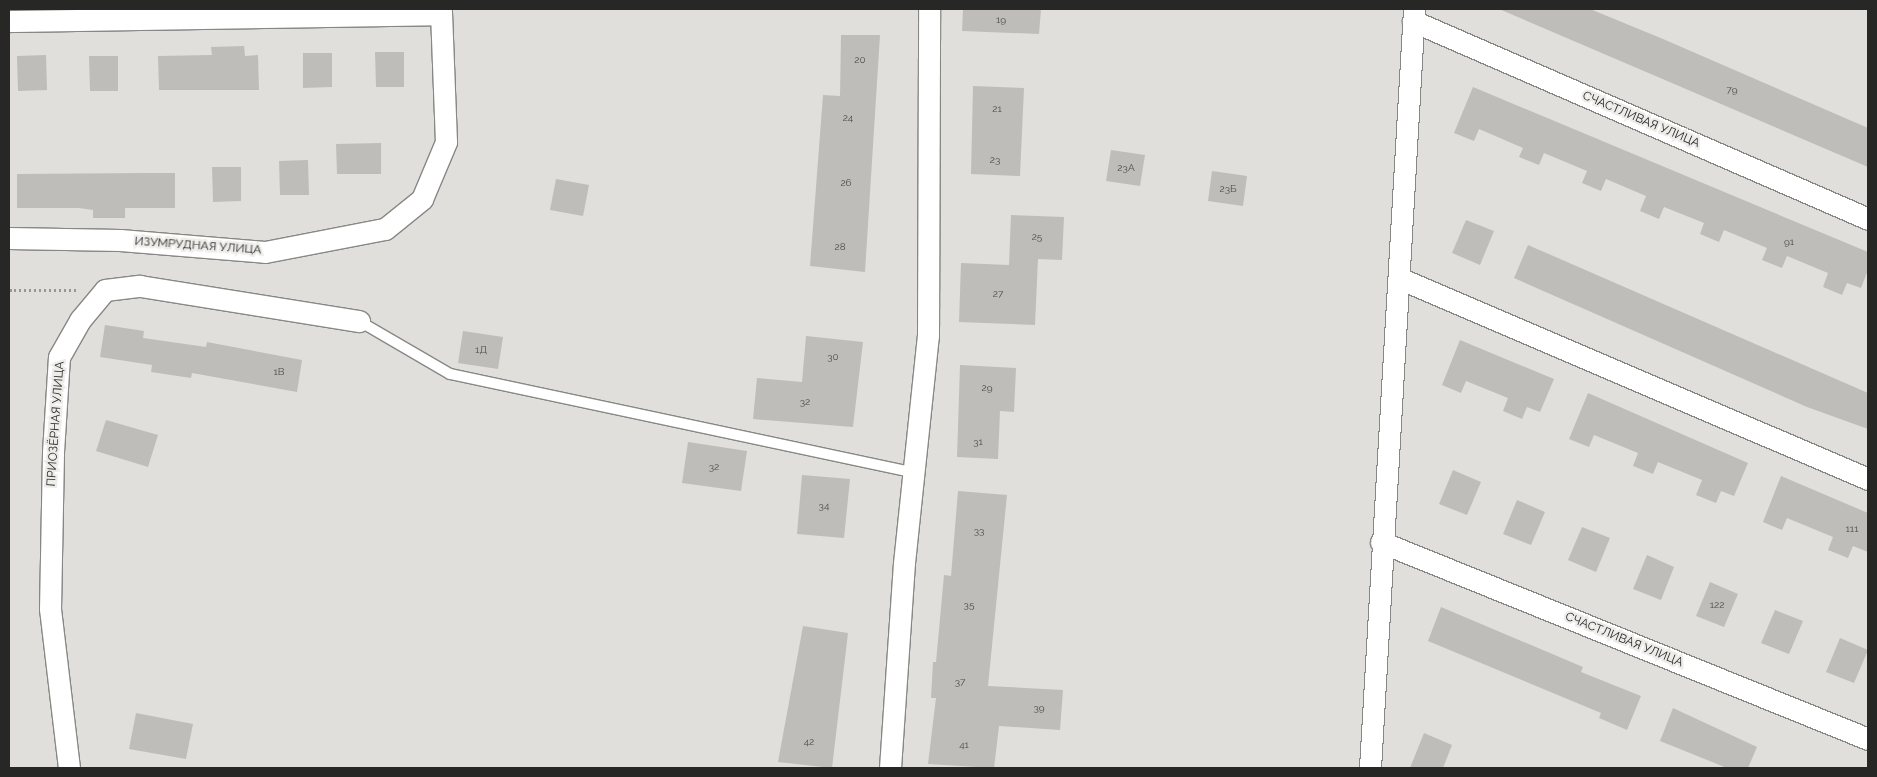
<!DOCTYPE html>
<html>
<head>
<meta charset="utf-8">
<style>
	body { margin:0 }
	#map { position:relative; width:1877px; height:777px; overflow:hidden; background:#e0dfdc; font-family:Raleway,sans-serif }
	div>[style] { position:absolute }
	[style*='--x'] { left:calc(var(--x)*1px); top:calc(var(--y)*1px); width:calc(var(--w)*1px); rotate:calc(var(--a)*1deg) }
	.building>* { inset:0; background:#bfbdba }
	.path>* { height:3px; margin-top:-1.5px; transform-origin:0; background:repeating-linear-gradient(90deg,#989795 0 2.5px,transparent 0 5px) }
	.roads { filter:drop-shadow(1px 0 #878784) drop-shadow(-1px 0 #878784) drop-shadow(0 1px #878784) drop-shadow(0 -1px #878784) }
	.lane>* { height:10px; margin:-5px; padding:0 5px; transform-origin:5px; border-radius:5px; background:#fff }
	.street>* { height:21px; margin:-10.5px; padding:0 10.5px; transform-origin:10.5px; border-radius:10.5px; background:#fff }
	span { translate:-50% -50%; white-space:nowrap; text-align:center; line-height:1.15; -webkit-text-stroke:4.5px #edece9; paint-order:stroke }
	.number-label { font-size:10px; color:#4d4c4b }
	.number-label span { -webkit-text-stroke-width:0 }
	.street-label { font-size:12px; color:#272726 }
	.frame { position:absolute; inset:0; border:10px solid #272726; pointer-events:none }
</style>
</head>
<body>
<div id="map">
	<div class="building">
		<i style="clip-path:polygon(963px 9px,1041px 9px,1039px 34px,962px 31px)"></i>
		<i style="clip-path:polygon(1499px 9px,1590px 9px,1663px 39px,1868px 128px,1868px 167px)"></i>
		<i style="clip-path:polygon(841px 35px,880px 35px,865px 272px,810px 266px,823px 95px,840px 96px)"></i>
		<i style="clip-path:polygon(244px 46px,245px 56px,258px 55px,259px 90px,159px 90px,158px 56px,212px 55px,211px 47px)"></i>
		<i style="clip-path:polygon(375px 52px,404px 52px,404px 87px,376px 87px)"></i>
		<i style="clip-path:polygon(303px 53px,332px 53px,332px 87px,303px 88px)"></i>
		<i style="clip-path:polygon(46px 55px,47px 90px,18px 91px,17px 56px)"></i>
		<i style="clip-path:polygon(89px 56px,118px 56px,118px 91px,90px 91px)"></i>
		<i style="clip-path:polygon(973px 86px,1024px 88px,1020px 176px,971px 174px)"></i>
		<i style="clip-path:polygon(1473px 87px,1868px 252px,1868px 270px,1861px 288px,1847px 283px,1842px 295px,1823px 287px,1828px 273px,1787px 256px,1782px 268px,1762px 260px,1767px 248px,1724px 230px,1719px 242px,1700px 234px,1704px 223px,1664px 207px,1659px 219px,1640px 211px,1646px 196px,1606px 179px,1601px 191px,1582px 183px,1587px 171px,1544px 153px,1539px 165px,1519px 157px,1523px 148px,1479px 129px,1474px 141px,1454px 133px)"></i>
		<i style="clip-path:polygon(381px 143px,381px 174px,337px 174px,336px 144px)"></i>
		<i style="clip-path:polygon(1111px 150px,1145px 155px,1140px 186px,1106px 181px)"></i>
		<i style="clip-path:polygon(308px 160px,309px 195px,280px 195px,279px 161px)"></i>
		<i style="clip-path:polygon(212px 167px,241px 167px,241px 201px,213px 202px)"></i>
		<i style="clip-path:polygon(1212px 171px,1247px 176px,1243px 206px,1208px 201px)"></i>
		<i style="clip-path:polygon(146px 173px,175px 173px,175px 208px,125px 208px,125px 218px,93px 218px,93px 210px,79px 208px,17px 208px,17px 174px)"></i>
		<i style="clip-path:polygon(556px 179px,589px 185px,583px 216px,550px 210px)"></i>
		<i style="clip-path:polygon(1011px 215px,1064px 217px,1062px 260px,1038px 259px,1035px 325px,959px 322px,961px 263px,1009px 265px)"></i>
		<i style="clip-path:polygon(1466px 220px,1494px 231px,1480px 265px,1452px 253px)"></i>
		<i style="clip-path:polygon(1528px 245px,1868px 393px,1868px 429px,1807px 407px,1514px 278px)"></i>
		<i style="clip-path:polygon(105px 325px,144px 331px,143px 338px,206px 347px,207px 342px,302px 360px,297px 392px,192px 373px,191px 378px,151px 372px,152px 365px,100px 357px)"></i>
		<i style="clip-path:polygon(463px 331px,503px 337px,498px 369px,458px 363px)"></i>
		<i style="clip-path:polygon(806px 336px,863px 342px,853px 427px,753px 419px,757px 378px,802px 382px)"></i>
		<i style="clip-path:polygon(1460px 340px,1554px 379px,1540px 412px,1527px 407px,1522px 419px,1503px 411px,1508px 398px,1466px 381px,1461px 393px,1442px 385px)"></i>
		<i style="clip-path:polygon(960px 365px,1016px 368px,1014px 412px,1000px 411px,998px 459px,957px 457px)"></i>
		<i style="clip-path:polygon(1588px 393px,1748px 463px,1734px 496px,1721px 491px,1716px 503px,1696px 495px,1702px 480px,1658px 462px,1653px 474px,1633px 466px,1638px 453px,1594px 435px,1589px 447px,1569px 439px)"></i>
		<i style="clip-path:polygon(106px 420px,158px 435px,148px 467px,96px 451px)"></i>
		<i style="clip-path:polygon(688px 442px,747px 451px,741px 491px,682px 483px)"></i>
		<i style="clip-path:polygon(1453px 470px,1481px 482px,1467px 515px,1439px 504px)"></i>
		<i style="clip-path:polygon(802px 475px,850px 479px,844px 538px,797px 534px)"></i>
		<i style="clip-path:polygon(1781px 476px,1868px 513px,1868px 552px,1853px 546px,1848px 558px,1828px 550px,1833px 537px,1787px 518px,1782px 530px,1763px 522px)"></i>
		<i style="clip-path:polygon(958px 491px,1007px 495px,988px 686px,1063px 690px,1060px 730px,999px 726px,994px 768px,928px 764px,936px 698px,931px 698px,933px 662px,936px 662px,944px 575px,951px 576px)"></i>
		<i style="clip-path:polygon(1517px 500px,1545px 512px,1531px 545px,1503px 534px)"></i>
		<i style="clip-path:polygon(1582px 527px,1610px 538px,1596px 572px,1568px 560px)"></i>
		<i style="clip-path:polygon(1647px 555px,1674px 567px,1661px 600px,1633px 589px)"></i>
		<i style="clip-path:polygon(1710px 582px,1738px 594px,1724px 627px,1696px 616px)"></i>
		<i style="clip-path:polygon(1441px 607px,1583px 667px,1581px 672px,1641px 696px,1627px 730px,1599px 718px,1601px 713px,1428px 641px)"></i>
		<i style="clip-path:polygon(1775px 610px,1803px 621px,1789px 654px,1761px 643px)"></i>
		<i style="clip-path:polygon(803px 626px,848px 633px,832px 768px,778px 762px)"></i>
		<i style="clip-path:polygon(1840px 638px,1868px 650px,1854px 683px,1826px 672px)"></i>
		<i style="clip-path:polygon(1673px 708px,1757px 747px,1748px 768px,1727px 768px,1660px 741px)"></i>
		<i style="clip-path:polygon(136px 713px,193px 724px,186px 759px,129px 749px)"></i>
		<i style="clip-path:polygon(1424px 733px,1452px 745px,1443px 768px,1410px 768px)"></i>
	</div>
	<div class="path">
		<i style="--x:9;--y:290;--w:67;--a:0"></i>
	</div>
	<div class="roads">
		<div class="lane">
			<i style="--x:359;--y:321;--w:105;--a:30.2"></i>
			<i style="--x:450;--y:374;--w:473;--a:12"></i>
		</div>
		<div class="street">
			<i style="--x:9;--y:21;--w:432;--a:-0.9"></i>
			<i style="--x:1413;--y:21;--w:496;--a:23.5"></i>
			<i style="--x:9;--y:238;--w:111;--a:1"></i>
			<i style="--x:120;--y:240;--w:145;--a:4.7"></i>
			<i style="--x:265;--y:252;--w:122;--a:-10.9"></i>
			<i style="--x:385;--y:229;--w:48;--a:-39"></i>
			<i style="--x:422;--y:199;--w:62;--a:-67.2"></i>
			<i style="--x:446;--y:142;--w:133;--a:-92.2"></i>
			<i style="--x:1401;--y:279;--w:508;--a:23.18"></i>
			<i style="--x:1381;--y:542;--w:525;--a:22.02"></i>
			<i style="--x:69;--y:768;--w:160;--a:-96.8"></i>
			<i style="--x:50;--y:609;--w:157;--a:-88.9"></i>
			<i style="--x:53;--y:452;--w:95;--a:-86.4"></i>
			<i style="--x:59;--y:357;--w:43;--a:-60.4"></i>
			<i style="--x:80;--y:320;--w:39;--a:-50"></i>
			<i style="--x:105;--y:290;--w:35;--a:-7"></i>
			<i style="--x:140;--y:286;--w:222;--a:9.1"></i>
			<i style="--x:890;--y:768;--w:205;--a:-86.1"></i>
			<i style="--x:904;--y:563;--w:228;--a:-84"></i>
			<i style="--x:928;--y:336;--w:327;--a:-89.8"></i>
			<i style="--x:1370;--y:768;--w:760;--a:-86.68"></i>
		</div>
	</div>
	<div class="number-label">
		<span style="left:1001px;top:20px">19</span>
		<span style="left:860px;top:60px">20</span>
		<span style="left:1732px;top:90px">79</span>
		<span style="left:997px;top:109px">21</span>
		<span style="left:848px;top:118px">24</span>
		<span style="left:995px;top:160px">23</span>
		<span style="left:1126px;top:168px">23А</span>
		<span style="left:846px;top:183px">26</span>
		<span style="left:1228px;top:189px">23Б</span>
		<span style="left:1037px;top:237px">25</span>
		<span style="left:1789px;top:242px">91</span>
		<span style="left:840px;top:247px">28</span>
		<span style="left:998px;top:294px">27</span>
		<span style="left:481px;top:350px">1Д</span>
		<span style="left:833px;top:357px">30</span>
		<span style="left:279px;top:372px">1В</span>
		<span style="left:987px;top:388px">29</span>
		<span style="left:805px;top:402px">32</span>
		<span style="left:978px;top:442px">31</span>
		<span style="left:714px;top:467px">32</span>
		<span style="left:824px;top:506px">34</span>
		<span style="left:1852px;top:529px">111</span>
		<span style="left:979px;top:531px">33</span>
		<span style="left:969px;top:605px">35</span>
		<span style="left:1717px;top:605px">122</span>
		<span style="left:960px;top:682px">37</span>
		<span style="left:1039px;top:708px">39</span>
		<span style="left:809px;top:742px">42</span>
		<span style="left:964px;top:745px">41</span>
	</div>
	<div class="street-label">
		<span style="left:1641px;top:120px;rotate:23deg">СЧАСТЛИВАЯ УЛИЦА</span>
		<span style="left:198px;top:246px;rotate:4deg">ИЗУМРУДНАЯ УЛИЦА</span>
		<span style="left:56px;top:424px;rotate:-86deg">ПРИОЗЁРНАЯ УЛИЦА</span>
		<span style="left:1624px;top:640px;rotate:22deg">СЧАСТЛИВАЯ УЛИЦА</span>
	</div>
	<div class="frame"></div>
</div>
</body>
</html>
